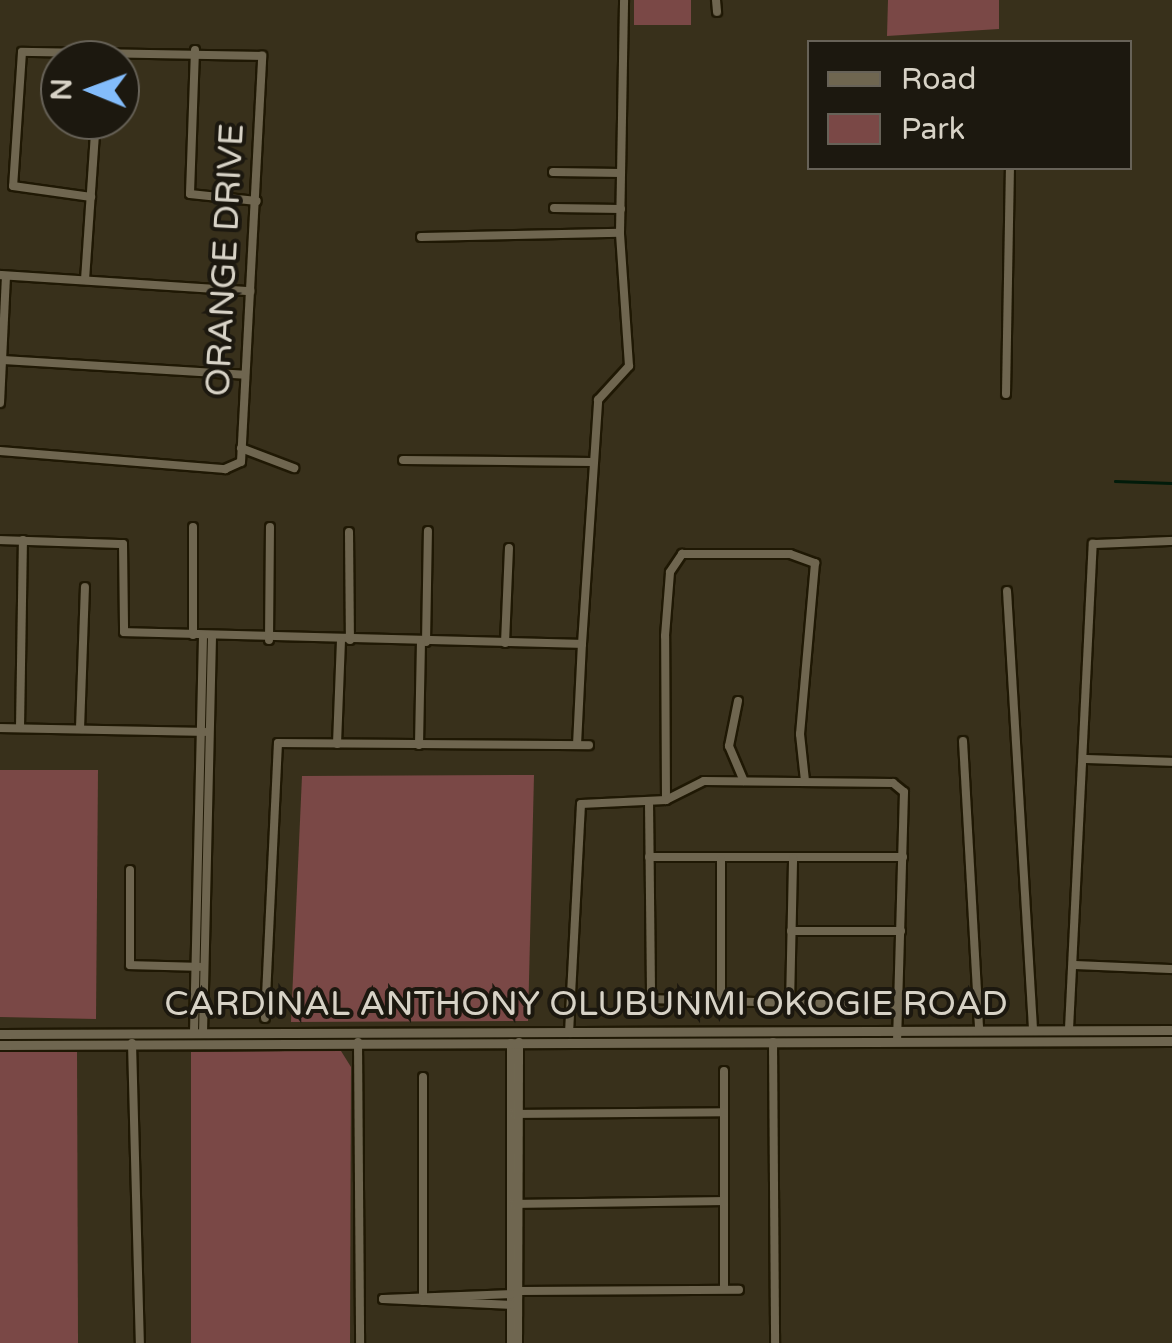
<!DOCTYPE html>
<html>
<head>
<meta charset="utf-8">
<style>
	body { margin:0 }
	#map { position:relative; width:1172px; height:1343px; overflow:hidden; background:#38301b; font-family:"Varela Round",sans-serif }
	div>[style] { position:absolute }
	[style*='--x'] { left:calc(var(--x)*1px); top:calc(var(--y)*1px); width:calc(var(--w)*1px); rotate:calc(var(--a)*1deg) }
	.green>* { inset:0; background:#7a4846 }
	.stream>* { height:2.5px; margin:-1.25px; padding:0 1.25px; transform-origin:1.25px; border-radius:1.25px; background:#011b0a }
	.roads { filter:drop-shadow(2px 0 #1f1804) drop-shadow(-2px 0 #1f1804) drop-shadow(0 2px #1f1804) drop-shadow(0 -2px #1f1804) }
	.minor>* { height:8px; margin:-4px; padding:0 4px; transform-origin:4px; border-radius:4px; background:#6f6650 }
	.tertiary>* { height:9px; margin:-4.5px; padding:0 4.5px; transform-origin:4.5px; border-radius:4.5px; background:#6f6650 }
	span { translate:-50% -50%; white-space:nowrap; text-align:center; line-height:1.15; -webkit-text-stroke:8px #1c180f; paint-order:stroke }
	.street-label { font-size:35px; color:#d7d2c6 }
	.legend { position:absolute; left:807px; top:40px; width:325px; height:130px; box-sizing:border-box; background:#1c180f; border:2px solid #676258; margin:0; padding:12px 18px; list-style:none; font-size:30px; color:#d7d2c6 }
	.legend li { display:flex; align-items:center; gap:20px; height:50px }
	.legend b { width:50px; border:2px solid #676258 }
	.north { position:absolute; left:40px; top:40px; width:100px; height:100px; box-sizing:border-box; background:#1c180f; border:2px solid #676258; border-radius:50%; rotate:271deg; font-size:28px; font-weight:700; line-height:40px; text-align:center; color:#d7d2c6 }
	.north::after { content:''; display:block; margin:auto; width:35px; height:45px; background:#83bcfb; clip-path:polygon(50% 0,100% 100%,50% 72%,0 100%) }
</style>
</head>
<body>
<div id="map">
	<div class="green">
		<i style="clip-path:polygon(634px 0,691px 0,691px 25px,634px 25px)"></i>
		<i style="clip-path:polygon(888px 0,999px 0,999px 29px,887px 36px)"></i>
		<i style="clip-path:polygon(0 770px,98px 770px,96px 1019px,0 1017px)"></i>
		<i style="clip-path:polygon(534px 775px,528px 1021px,291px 1022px,302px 776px)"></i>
		<i style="clip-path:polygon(0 1050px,77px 1051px,78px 1343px,0 1343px)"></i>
		<i style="clip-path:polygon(341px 1051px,351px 1067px,350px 1343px,191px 1343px,191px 1052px)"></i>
	</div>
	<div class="stream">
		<i style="--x:1115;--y:481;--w:57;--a:2"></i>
	</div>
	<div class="roads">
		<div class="minor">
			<i style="--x:716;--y:0;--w:12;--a:85"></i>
			<i style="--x:195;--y:50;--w:144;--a:92"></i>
			<i style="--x:190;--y:194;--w:67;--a:6"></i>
			<i style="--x:553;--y:172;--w:68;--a:0.8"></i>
			<i style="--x:554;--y:208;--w:67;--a:0.9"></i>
			<i style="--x:421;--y:237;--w:199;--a:-1.2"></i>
			<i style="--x:0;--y:275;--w:251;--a:3.7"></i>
			<i style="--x:85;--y:280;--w:160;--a:-86.1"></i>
			<i style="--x:3;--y:360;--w:242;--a:3.5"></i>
			<i style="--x:1006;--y:394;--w:226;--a:-89"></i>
			<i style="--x:0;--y:403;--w:127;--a:-87.3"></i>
			<i style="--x:241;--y:448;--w:57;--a:20.7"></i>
			<i style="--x:0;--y:451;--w:226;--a:4.6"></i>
			<i style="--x:225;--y:469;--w:17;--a:-24"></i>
			<i style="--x:241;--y:462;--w:407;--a:-87"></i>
			<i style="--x:262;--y:56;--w:240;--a:-179"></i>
			<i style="--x:22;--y:52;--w:134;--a:93.8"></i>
			<i style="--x:13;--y:186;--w:79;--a:8"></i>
			<i style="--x:403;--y:460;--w:189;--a:0.6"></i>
			<i style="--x:349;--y:532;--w:108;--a:89.5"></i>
			<i style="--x:0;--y:540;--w:123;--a:1.9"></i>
			<i style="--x:123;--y:544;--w:88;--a:89.3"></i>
			<i style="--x:124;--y:632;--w:458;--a:1.5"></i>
			<i style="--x:582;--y:644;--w:245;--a:-86.2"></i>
			<i style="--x:598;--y:400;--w:46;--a:-47.6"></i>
			<i style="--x:629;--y:366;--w:133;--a:-93.9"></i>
			<i style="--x:620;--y:233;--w:233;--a:-89"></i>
			<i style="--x:1007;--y:591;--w:439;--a:86.6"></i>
			<i style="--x:193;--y:635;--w:108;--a:-90"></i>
			<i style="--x:269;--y:640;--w:113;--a:-89.5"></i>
			<i style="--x:426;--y:642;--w:111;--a:-89"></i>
			<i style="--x:505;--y:643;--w:95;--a:-87.6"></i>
			<i style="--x:738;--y:701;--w:46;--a:101.3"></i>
			<i style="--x:729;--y:746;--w:38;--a:67"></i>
			<i style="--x:0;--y:728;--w:205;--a:1.1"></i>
			<i style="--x:20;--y:728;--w:188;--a:-89.1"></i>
			<i style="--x:80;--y:729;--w:142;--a:-88"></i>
			<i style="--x:963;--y:741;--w:290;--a:86.8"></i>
			<i style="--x:337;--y:744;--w:104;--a:-87.8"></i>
			<i style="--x:419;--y:745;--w:103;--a:-88.9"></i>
			<i style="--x:577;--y:745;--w:101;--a:-87.2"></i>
			<i style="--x:1083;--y:759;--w:89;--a:1.9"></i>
			<i style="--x:666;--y:800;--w:164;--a:-90.3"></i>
			<i style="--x:665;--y:636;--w:64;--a:-85.5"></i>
			<i style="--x:670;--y:572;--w:22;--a:-56"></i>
			<i style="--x:682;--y:554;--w:108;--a:0"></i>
			<i style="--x:790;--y:554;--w:27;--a:20"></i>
			<i style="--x:815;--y:563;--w:172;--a:95"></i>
			<i style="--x:800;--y:734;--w:47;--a:83.9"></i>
			<i style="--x:649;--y:801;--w:198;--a:89.4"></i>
			<i style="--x:651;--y:999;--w:247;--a:1.6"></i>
			<i style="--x:649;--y:857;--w:254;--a:0"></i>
			<i style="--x:130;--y:870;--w:95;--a:90"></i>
			<i style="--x:130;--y:965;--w:70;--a:1.6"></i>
			<i style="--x:791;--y:931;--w:110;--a:0"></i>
			<i style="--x:1073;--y:965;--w:99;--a:2.3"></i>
			<i style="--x:721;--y:1005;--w:146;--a:-90"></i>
			<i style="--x:790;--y:1005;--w:147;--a:-88.8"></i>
			<i style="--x:265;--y:1018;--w:275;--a:-87.3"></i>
			<i style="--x:278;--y:743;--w:311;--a:0.4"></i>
			<i style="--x:1069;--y:1029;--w:486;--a:-87.2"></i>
			<i style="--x:1093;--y:544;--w:79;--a:-2.2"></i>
			<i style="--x:194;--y:1033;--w:398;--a:-88.7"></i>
			<i style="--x:203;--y:1033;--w:398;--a:-88.7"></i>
			<i style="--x:569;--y:1033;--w:229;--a:-87"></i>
			<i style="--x:581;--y:804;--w:85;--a:-2.7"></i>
			<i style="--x:666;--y:800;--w:42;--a:-26.6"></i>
			<i style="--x:704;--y:781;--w:189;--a:0.6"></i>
			<i style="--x:893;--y:783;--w:14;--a:39"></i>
			<i style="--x:904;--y:792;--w:250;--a:91.6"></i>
			<i style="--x:358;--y:1042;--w:301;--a:89.6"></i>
			<i style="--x:773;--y:1042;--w:301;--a:89.6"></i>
			<i style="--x:132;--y:1043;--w:300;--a:88.5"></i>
			<i style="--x:511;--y:1043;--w:300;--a:90"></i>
			<i style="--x:724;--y:1071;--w:216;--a:90"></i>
			<i style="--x:423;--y:1077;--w:224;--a:90"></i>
			<i style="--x:514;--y:1114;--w:209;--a:-0.5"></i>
			<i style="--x:514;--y:1204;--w:209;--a:-0.8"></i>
			<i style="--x:518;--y:1291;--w:221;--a:-0.3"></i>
			<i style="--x:513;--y:1294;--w:130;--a:177.8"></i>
			<i style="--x:383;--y:1299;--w:130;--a:2.6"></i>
			<i style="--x:518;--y:1343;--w:301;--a:-89.8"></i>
		</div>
		<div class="tertiary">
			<i style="--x:0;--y:1034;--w:1172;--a:-0.2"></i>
			<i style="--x:0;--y:1045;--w:1172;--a:-0.2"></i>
		</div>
	</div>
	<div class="street-label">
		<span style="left:225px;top:260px;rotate:-87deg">ORANGE DRIVE</span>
		<span style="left:586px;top:1004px">CARDINAL ANTHONY OLUBUNMI OKOGIE ROAD</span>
	</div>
	<ul class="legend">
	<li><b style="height:12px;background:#6f6650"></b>Road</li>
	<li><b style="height:28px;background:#7a4846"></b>Park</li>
	</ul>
	<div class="north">N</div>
</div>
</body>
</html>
